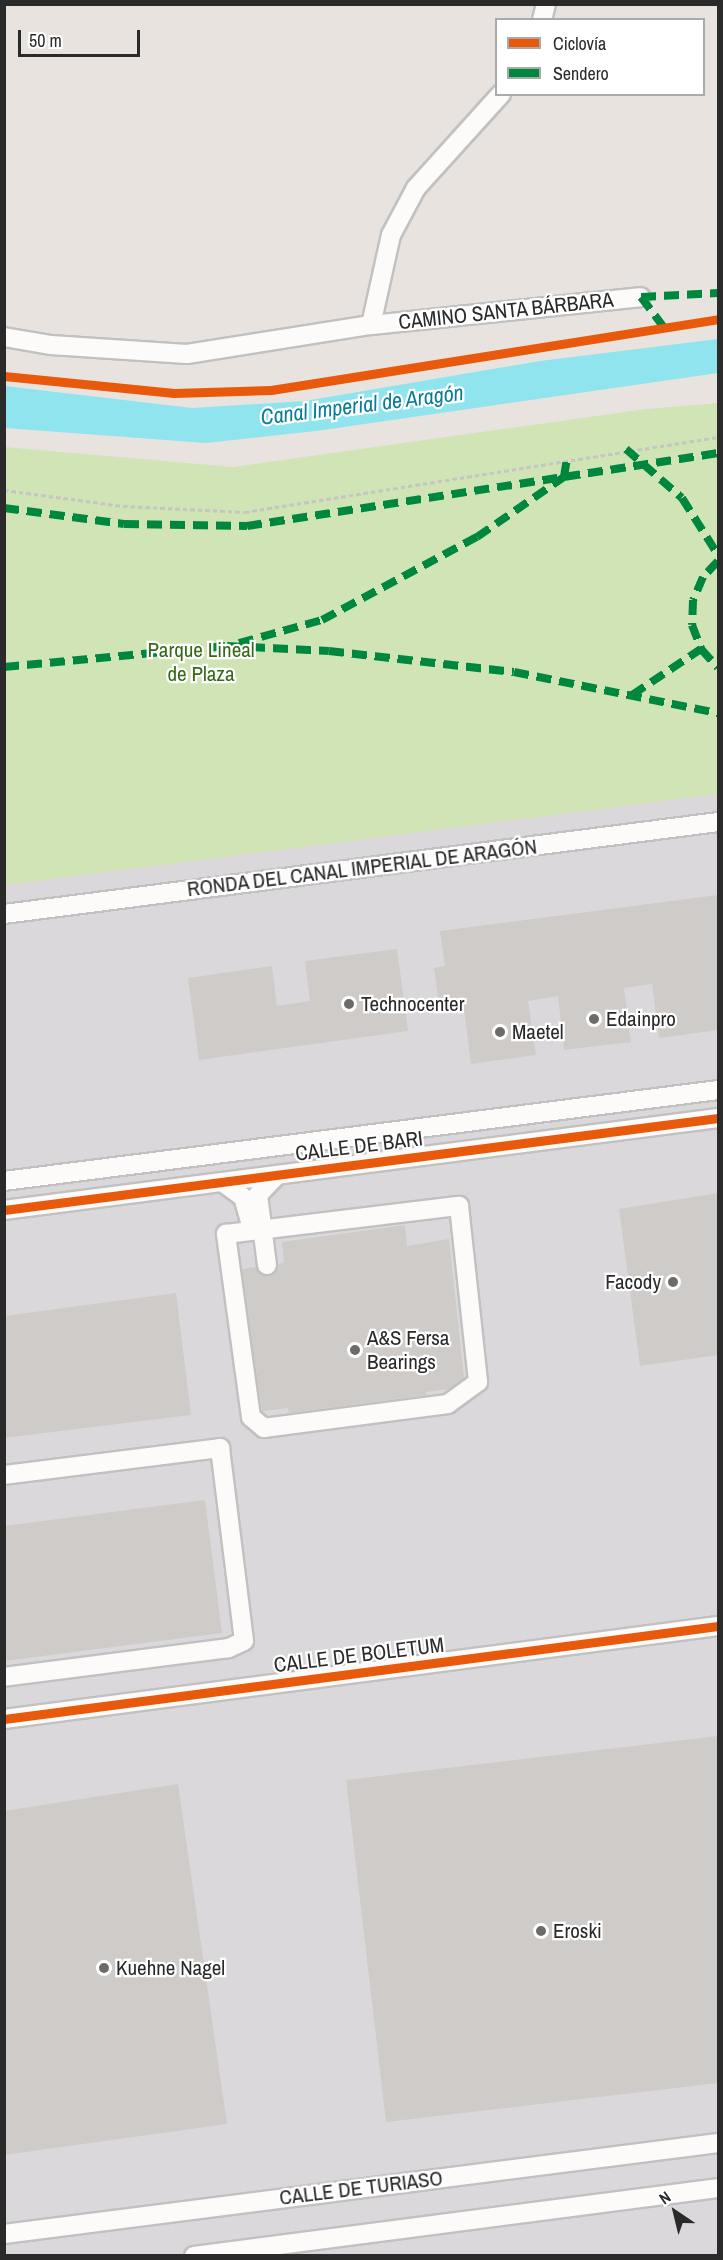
<!DOCTYPE html>
<html>
<head>
<meta charset="utf-8">
<style>
	body { margin:0 }
	#map { position:relative; width:723px; height:2260px; overflow:hidden; background:#e8e3df; font-family:"Archivo Narrow",sans-serif }
	div>[style] { position:absolute }
	[style*='--x'] { left:calc(var(--x)*1px); top:calc(var(--y)*1px); width:calc(var(--w)*1px); rotate:calc(var(--a)*1deg) }
	.industrial>* { inset:0; background:#dbd8db }
	.green>* { inset:0; background:#d0e4b6 }
	.water>* { inset:0; background:#90e4ed }
	.building>* { inset:0; background:#cfcbc8 }
	.path>* { height:3px; margin-top:-1.5px; transform-origin:0; background:repeating-linear-gradient(90deg,#c6c5c5 0 4.5px,transparent 0 7.5px) }
	.roads { filter:drop-shadow(2px 0 #c1c1c1) drop-shadow(-2px 0 #c1c1c1) drop-shadow(0 2px #c1c1c1) drop-shadow(0 -2px #c1c1c1) }
	.minor>* { height:18px; margin:-9px; padding:0 9px; transform-origin:9px; border-radius:9px; background:#fcfbfa }
	.quiet>* { height:8px; margin-top:-4px; transform-origin:0; background:repeating-linear-gradient(90deg,#00873e 0 15px,transparent 0 23px) }
	.cycleway>* { height:9px; margin:-4.5px; padding:0 4.5px; transform-origin:4.5px; border-radius:4.5px; background:#e8590c }
	.dots>* { width:16px; height:16px; translate:-50% -50%; box-sizing:border-box; border:3px solid #fff; border-radius:50% }
	span { translate:-50% -50%; white-space:nowrap; text-align:center; line-height:1.15; -webkit-text-stroke:4.5px #fff; paint-order:stroke }
	.street-label { font-size:21px; color:#2a2a2a }
	.park-label { font-size:21px; color:#356917 }
	.poi-label { font-size:21px; color:#2a2a2a }
	.left { translate:0 -50%; text-align:left }
	.right { translate:-100% -50%; text-align:right }
	.water-label { font-size:22px; color:#097d98; font-style:italic }
	.frame { position:absolute; inset:0; border:6px solid #2a2a2a; pointer-events:none }
	.legend { position:absolute; left:495px; top:18px; width:210px; height:78px; box-sizing:border-box; background:#fff; border:2px solid #aaa; margin:0; padding:8px 10px; list-style:none; font-size:18px; color:#2a2a2a }
	.legend li { display:flex; align-items:center; gap:12px; height:30px }
	.legend b { width:30px; border:2px solid #aaa }
	.north { position:absolute; left:645px; top:2182px; width:60px; height:60px; -webkit-text-stroke:4px #fff; paint-order:stroke; rotate:325deg; font-size:16px; font-weight:700; line-height:24px; text-align:center; color:#2a2a2a }
	.north::after { content:''; display:block; margin:auto; width:21px; height:27px; background:#2a2a2a; clip-path:polygon(50% 0,100% 100%,50% 72%,0 100%) }
	.scale { position:absolute; left:18px; top:30px; width:122px; height:27px; box-sizing:border-box; border:3px solid #2a2a2a; border-top:0; padding-left:8px; font-size:18px; line-height:21px; white-space:nowrap; color:#2a2a2a; -webkit-text-stroke:4px #fff; paint-order:stroke }
</style>
</head>
<body>
<div id="map">
	<div class="industrial">
		<i style="clip-path:polygon(718px 794px,718px 2255px,5px 2255px,4px 885px)"></i>
	</div>
	<div class="green">
		<i style="clip-path:polygon(718px 403px,718px 794px,5px 885px,5px 447px,233px 467px,646px 409px)"></i>
	</div>
	<div class="water">
		<i style="clip-path:polygon(718px 339px,718px 373px,316px 431px,206px 443px,5px 428px,5px 386px,192px 408px,305px 401px,540px 361px)"></i>
	</div>
	<div class="building">
		<i style="clip-path:polygon(718px 895px,718px 1030px,659px 1038px,652px 984px,624px 988px,631px 1042px,564px 1050px,558px 996px,528px 1001px,536px 1055px,471px 1064px,464px 1009px,440px 1012px,434px 968px,445px 966px,440px 931px)"></i>
		<i style="clip-path:polygon(397px 949px,408px 1031px,199px 1060px,188px 978px,272px 966px,277px 1006px,310px 1001px,305px 961px)"></i>
		<i style="clip-path:polygon(718px 1193px,718px 1355px,640px 1366px,619px 1209px)"></i>
		<i style="clip-path:polygon(405px 1225px,407px 1246px,449px 1239px,464px 1378px,449px 1389px,426px 1392px,426px 1395px,289px 1413px,288px 1408px,262px 1411px,242px 1269px,256px 1267px,262px 1275px,273px 1274px,278px 1264px,284px 1263px,282px 1242px)"></i>
		<i style="clip-path:polygon(176px 1293px,191px 1415px,4px 1438px,4px 1316px)"></i>
		<i style="clip-path:polygon(205px 1500px,222px 1633px,4px 1661px,4px 1526px)"></i>
		<i style="clip-path:polygon(718px 1736px,718px 2083px,386px 2122px,346px 1780px)"></i>
		<i style="clip-path:polygon(178px 1784px,227px 2124px,4px 2155px,4px 1811px)"></i>
	</div>
	<div class="path">
		<i style="--x:4;--y:490;--w:120;--a:7.7"></i>
		<i style="--x:123;--y:506;--w:122;--a:2.8"></i>
		<i style="--x:245;--y:512;--w:479;--a:-9"></i>
	</div>
	<div class="roads">
		<div class="minor">
			<i style="--x:542;--y:20;--w:16;--a:-76"></i>
			<i style="--x:371;--y:325;--w:271;--a:-5.9"></i>
			<i style="--x:4;--y:337;--w:48;--a:9.7"></i>
			<i style="--x:51;--y:345;--w:136;--a:3.8"></i>
			<i style="--x:187;--y:354;--w:186;--a:-9"></i>
			<i style="--x:371;--y:325;--w:92;--a:-77.5"></i>
			<i style="--x:391;--y:235;--w:53;--a:-62"></i>
			<i style="--x:416;--y:188;--w:127;--a:-47.9"></i>
			<i style="--x:4;--y:914;--w:720;--a:-7.34"></i>
			<i style="--x:4;--y:1181;--w:720;--a:-7.26"></i>
			<i style="--x:222;--y:1182;--w:26;--a:36"></i>
			<i style="--x:243;--y:1197;--w:29;--a:74"></i>
			<i style="--x:459;--y:1206;--w:177;--a:83.8"></i>
			<i style="--x:478;--y:1382;--w:37;--a:144"></i>
			<i style="--x:448;--y:1404;--w:186;--a:172.6"></i>
			<i style="--x:264;--y:1428;--w:17;--a:-140"></i>
			<i style="--x:251;--y:1417;--w:185;--a:-97.8"></i>
			<i style="--x:226;--y:1234;--w:235;--a:-6.9"></i>
			<i style="--x:4;--y:1210;--w:720;--a:-7.34"></i>
			<i style="--x:267;--y:1265;--w:71;--a:-97.3"></i>
			<i style="--x:258;--y:1195;--w:28;--a:-46"></i>
			<i style="--x:4;--y:1475;--w:218;--a:-7.1"></i>
			<i style="--x:220;--y:1448;--w:194;--a:82.9"></i>
			<i style="--x:244;--y:1641;--w:17;--a:155"></i>
			<i style="--x:229;--y:1648;--w:227;--a:172.7"></i>
			<i style="--x:4;--y:1719;--w:720;--a:-7.42"></i>
			<i style="--x:4;--y:2234;--w:720;--a:-7.26"></i>
			<i style="--x:194;--y:2256;--w:528;--a:-7.39"></i>
		</div>
	</div>
	<div class="quiet">
		<i style="--x:641;--y:297;--w:77;--a:-3"></i>
		<i style="--x:641;--y:297;--w:38;--a:53"></i>
		<i style="--x:626;--y:449;--w:74;--a:41.2"></i>
		<i style="--x:682;--y:498;--w:67;--a:57.7"></i>
		<i style="--x:4;--y:508;--w:121;--a:7.6"></i>
		<i style="--x:124;--y:524;--w:123;--a:0.9"></i>
		<i style="--x:247;--y:526;--w:477;--a:-8.8"></i>
		<i style="--x:718;--y:561;--w:22;--a:133"></i>
		<i style="--x:703;--y:577;--w:25;--a:113"></i>
		<i style="--x:693;--y:600;--w:25;--a:92"></i>
		<i style="--x:692;--y:625;--w:26;--a:69"></i>
		<i style="--x:701;--y:649;--w:25;--a:48"></i>
		<i style="--x:239;--y:643;--w:86;--a:-15.5"></i>
		<i style="--x:322;--y:620;--w:176;--a:-28.2"></i>
		<i style="--x:477;--y:537;--w:106;--a:-34.6"></i>
		<i style="--x:564;--y:477;--w:19;--a:-81"></i>
		<i style="--x:4;--y:667;--w:224;--a:-5.4"></i>
		<i style="--x:227;--y:646;--w:102;--a:2.8"></i>
		<i style="--x:329;--y:651;--w:186;--a:6.5"></i>
		<i style="--x:514;--y:672;--w:208;--a:11.4"></i>
		<i style="--x:632;--y:695;--w:83;--a:-33.7"></i>
	</div>
	<div class="cycleway">
		<i style="--x:4;--y:376;--w:171;--a:5.7"></i>
		<i style="--x:174;--y:393;--w:97;--a:-1.8"></i>
		<i style="--x:271;--y:390;--w:453;--a:-9"></i>
		<i style="--x:4;--y:1210;--w:720;--a:-7.34"></i>
		<i style="--x:4;--y:1719;--w:720;--a:-7.42"></i>
	</div>
	<div class="dots">
		<i style="left:349px;top:1004px;background:#6c6b69"></i>
		<i style="left:594px;top:1019px;background:#6c6b69"></i>
		<i style="left:500px;top:1032px;background:#6c6b69"></i>
		<i style="left:673px;top:1282px;background:#6c6b69"></i>
		<i style="left:355px;top:1350px;background:#6c6b69"></i>
		<i style="left:541px;top:1931px;background:#6c6b69"></i>
		<i style="left:104px;top:1968px;background:#6c6b69"></i>
	</div>
	<div class="street-label">
		<span style="left:506px;top:311px;rotate:-6deg">CAMINO SANTA BÁRBARA</span>
		<span style="left:362px;top:868px;rotate:-7deg">RONDA DEL CANAL IMPERIAL DE ARAGÓN</span>
		<span style="left:359px;top:1146px;rotate:-7deg">CALLE DE BARI</span>
		<span style="left:359px;top:1655px;rotate:-7deg">CALLE DE BOLETUM</span>
		<span style="left:361px;top:2188px;rotate:-7deg">CALLE DE TURIASO</span>
	</div>
	<div class="park-label">
		<span style="left:201px;top:662px">Parque Lineal<br>de Plaza</span>
	</div>
	<div class="poi-label">
		<span class="left" style="left:361px;top:1004px">Technocenter</span>
		<span class="left" style="left:606px;top:1019px">Edainpro</span>
		<span class="left" style="left:512px;top:1032px">Maetel</span>
		<span class="right" style="left:661px;top:1282px">Facody</span>
		<span class="left" style="left:367px;top:1350px">A&amp;S Fersa<br>Bearings</span>
		<span class="left" style="left:553px;top:1931px">Eroski</span>
		<span class="left" style="left:116px;top:1968px">Kuehne Nagel</span>
	</div>
	<div class="water-label">
		<span style="left:362px;top:405px;rotate:-7deg">Canal Imperial de Aragón</span>
	</div>
	<div class="frame"></div>
	<ul class="legend">
	<li><b style="height:8px;background:#e8590c"></b>Ciclovía</li>
	<li><b style="height:8px;background:#00873e"></b>Sendero</li>
	</ul>
	<div class="north">N</div>
	<div class="scale">50 m</div>
</div>
</body>
</html>
